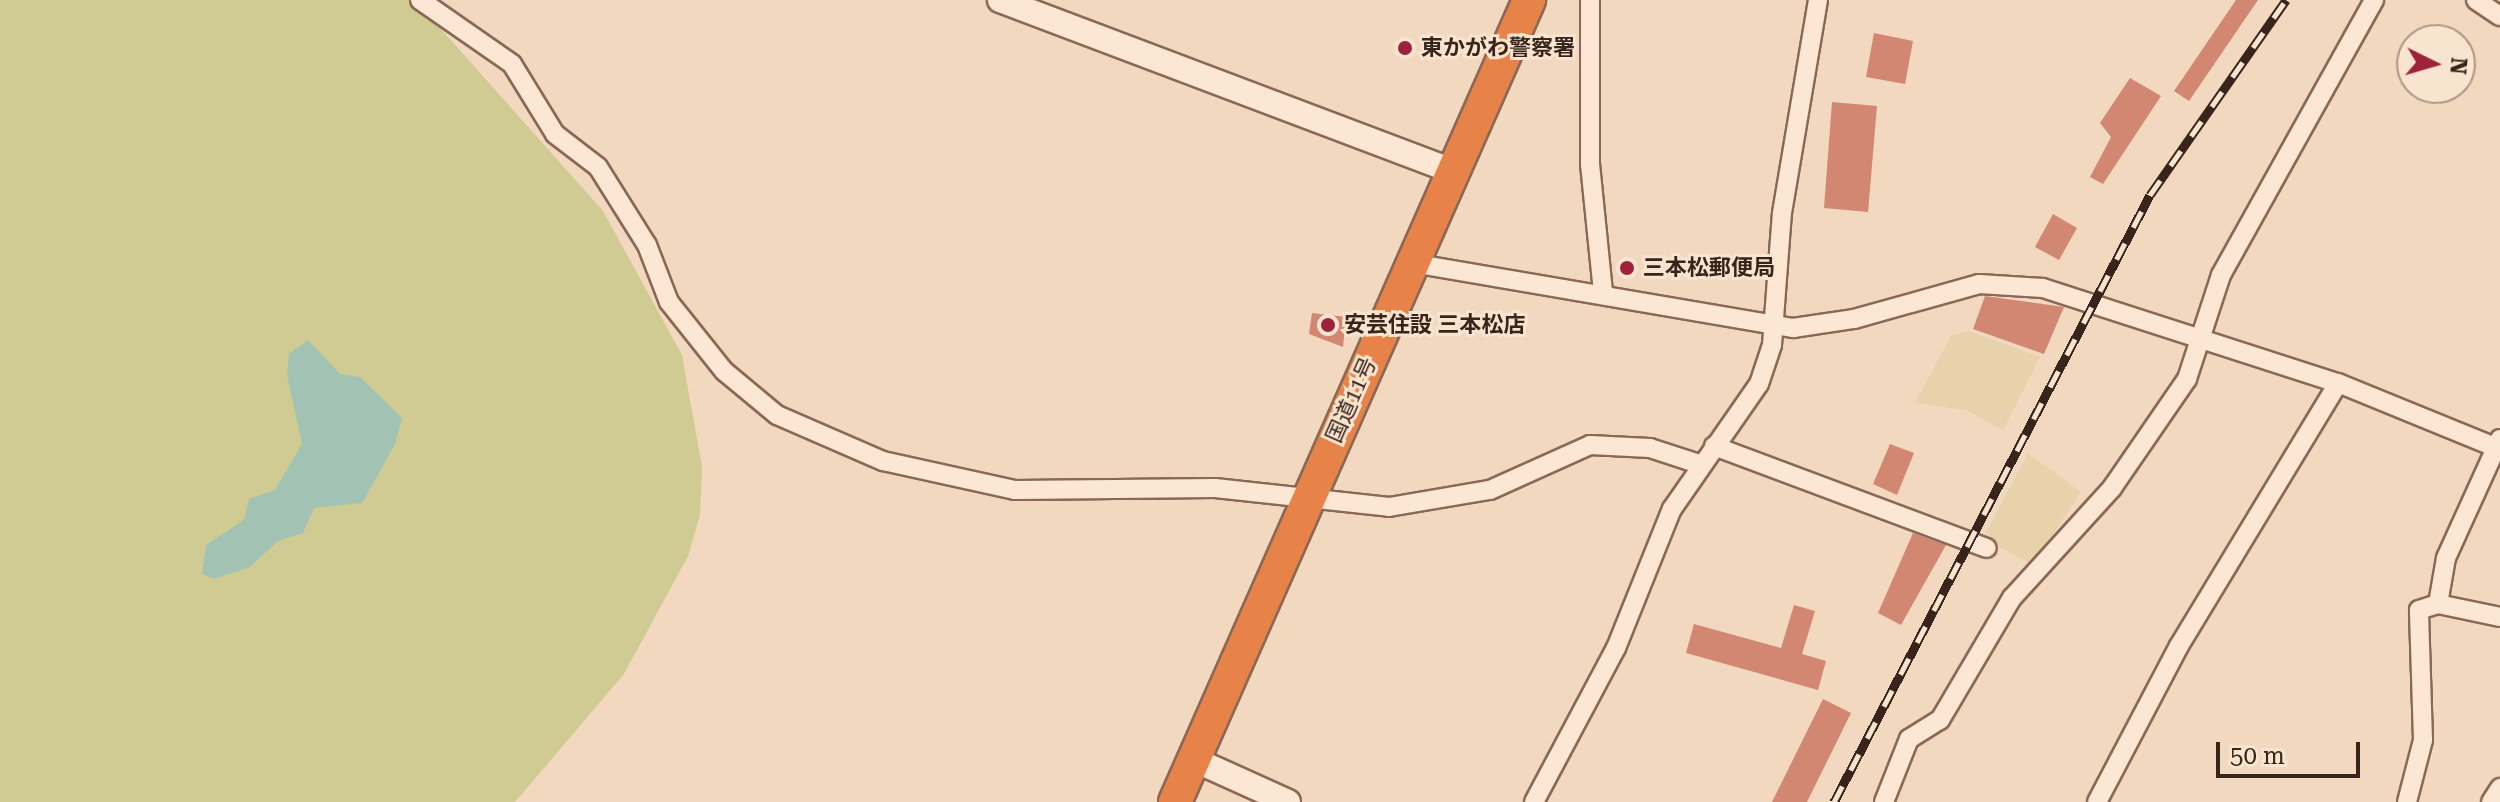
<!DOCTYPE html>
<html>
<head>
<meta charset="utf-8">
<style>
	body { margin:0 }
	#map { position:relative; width:2500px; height:802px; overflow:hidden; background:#f1d8bf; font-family:"Roboto Serif","Noto Sans JP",serif }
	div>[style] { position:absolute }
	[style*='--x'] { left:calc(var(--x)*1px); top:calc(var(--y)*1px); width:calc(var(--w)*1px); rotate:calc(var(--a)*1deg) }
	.farmland>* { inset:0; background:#e7d2ac }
	.green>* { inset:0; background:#d0cb92 }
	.water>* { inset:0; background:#a2c2b3 }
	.building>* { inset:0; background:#d28772 }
	.roads { filter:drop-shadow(2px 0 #8b6856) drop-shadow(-2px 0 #8b6856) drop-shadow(0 2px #8b6856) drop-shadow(0 -2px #8b6856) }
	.street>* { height:18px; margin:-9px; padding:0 9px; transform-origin:9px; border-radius:9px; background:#fbe7d3 }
	.secondary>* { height:24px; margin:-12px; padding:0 12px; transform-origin:12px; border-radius:12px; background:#fbe7d3 }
	.highway>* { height:32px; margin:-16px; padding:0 16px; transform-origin:16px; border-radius:16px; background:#e78349 }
	.rail>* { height:9px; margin-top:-4.5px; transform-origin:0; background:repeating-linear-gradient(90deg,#f8e4cf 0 18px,#39241c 0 36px); box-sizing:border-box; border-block:2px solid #39241c }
	.dots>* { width:22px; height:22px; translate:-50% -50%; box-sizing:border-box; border:4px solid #f8e4cf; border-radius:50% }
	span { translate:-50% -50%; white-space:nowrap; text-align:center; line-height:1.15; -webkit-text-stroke:6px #f8e4cf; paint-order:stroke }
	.poi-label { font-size:22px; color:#39241c; font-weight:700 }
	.left { translate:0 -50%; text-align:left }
	.street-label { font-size:22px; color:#39241c }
	.north { position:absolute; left:2396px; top:24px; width:80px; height:80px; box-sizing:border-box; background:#f8e4cf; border:2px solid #ac9787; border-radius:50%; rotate:95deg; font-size:22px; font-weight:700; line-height:32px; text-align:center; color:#39241c }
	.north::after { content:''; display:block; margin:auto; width:28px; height:36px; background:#9e223b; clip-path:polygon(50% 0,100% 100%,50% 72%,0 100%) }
	.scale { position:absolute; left:2216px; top:742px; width:144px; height:36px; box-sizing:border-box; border:4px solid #39241c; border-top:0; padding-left:10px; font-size:24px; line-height:28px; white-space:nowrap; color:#39241c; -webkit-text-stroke:6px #f8e4cf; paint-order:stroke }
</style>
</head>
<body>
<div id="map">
	<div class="farmland">
		<i style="clip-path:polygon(1969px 331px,2040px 357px,2003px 430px,1966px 410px,1915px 403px,1951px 336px)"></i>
		<i style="clip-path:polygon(2028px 453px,2081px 492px,2033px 565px,1983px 538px)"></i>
	</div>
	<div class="green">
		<i style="clip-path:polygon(0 0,415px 0,603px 211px,682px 355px,702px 467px,700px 515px,688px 556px,624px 674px,515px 802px,0 802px)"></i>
	</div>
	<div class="water">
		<i style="clip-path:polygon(308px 340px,340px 374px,360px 377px,402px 418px,395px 444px,362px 503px,314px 508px,303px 533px,278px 541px,250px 567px,214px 579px,202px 574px,206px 545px,244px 520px,249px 499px,275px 490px,302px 444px,287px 375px,289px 354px)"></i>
	</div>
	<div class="building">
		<i style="clip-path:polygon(2236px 0,2258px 0,2189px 101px,2174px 91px)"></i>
		<i style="clip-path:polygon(1874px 33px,1913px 41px,1905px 84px,1866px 77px)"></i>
		<i style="clip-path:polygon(2130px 78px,2161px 96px,2103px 184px,2090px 177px,2111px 137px,2100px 123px)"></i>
		<i style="clip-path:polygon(1832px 102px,1877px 106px,1868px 212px,1824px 208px)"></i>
		<i style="clip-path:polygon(2053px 214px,2077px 228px,2059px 260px,2035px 247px)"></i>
		<i style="clip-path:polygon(1985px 296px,2064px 307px,2044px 354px,1973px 329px)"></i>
		<i style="clip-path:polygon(1312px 313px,1346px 317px,1343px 347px,1309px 334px)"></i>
		<i style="clip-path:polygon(1890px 444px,1914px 453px,1897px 495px,1873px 484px)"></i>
		<i style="clip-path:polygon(1913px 533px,1946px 545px,1901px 625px,1878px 613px)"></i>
		<i style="clip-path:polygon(1794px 605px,1815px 611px,1802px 654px,1826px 661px,1818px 690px,1686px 653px,1694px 624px,1781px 648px)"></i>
		<i style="clip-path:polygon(1823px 699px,1851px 713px,1807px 802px,1772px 802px)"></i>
	</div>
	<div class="roads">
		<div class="street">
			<i style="--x:420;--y:0;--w:112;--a:34.8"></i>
			<i style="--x:512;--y:64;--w:82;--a:58.4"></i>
			<i style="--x:555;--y:134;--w:54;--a:37.5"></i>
			<i style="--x:598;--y:167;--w:92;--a:57.9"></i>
			<i style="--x:647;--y:245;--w:61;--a:68.9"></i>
			<i style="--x:669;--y:302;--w:88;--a:51.4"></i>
			<i style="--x:724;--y:371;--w:69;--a:39.7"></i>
			<i style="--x:777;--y:415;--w:116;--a:23.5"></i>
			<i style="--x:883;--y:461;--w:135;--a:12.4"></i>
			<i style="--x:1015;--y:490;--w:200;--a:-0.6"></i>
			<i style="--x:1215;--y:488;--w:175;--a:6.2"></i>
			<i style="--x:1389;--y:507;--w:102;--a:-9.6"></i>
			<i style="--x:1490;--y:490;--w:110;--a:-24.2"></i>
			<i style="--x:1590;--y:445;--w:60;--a:2.9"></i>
			<i style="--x:1650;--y:448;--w:52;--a:18.1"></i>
			<i style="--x:1590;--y:0;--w:164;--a:90"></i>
			<i style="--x:1590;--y:164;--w:129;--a:84.2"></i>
			<i style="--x:2476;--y:0;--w:29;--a:34"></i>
			<i style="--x:1412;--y:263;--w:387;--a:9.7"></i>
			<i style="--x:1793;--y:328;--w:62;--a:-8.4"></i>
			<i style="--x:1854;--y:319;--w:130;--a:-15.6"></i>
			<i style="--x:1979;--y:284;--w:64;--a:3.6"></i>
			<i style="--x:2043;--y:288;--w:310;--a:17.9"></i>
			<i style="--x:2338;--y:383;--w:175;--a:22.2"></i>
			<i style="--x:2500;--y:439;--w:131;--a:114.4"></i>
			<i style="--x:2446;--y:558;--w:47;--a:99.9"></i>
			<i style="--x:2438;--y:604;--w:63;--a:11.8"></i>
			<i style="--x:1714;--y:446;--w:291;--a:20.5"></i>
			<i style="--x:1534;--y:802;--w:174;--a:-62"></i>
			<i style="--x:1616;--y:648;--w:150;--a:-68.1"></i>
			<i style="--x:1672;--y:509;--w:152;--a:-55.2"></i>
			<i style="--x:1759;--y:384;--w:41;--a:-71.6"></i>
			<i style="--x:1772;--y:345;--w:132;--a:-85.7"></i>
			<i style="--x:1782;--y:213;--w:216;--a:-80.4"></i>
			<i style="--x:1884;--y:802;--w:68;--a:-68.4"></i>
			<i style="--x:1909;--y:739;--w:36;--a:-32"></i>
			<i style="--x:1940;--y:720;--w:142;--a:-59.5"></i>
			<i style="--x:2012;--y:598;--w:149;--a:-47.7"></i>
			<i style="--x:2112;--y:488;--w:132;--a:-55.5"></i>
			<i style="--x:2187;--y:379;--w:109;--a:-71.9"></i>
			<i style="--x:2221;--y:275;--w:315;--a:-60.9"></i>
			<i style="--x:2097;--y:802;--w:176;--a:-62.3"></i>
			<i style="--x:2179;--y:646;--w:307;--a:-58.8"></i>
			<i style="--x:2407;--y:802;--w:64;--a:-75.5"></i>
			<i style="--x:2423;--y:740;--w:130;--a:-91.8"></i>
			<i style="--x:2419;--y:610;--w:20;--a:-18"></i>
			<i style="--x:2491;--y:802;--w:17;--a:-57"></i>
		</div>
		<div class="secondary">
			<i style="--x:1000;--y:0;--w:483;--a:20.7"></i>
			<i style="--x:1195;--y:760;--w:102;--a:24.3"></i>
		</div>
		<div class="highway">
			<i style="--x:1175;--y:802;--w:877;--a:-66.18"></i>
		</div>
	</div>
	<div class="rail">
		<i style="--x:1834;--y:802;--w:684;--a:-62.5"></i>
		<i style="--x:2150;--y:195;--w:238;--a:-55.1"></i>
	</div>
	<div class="dots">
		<i style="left:1405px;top:48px;background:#9e223b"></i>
		<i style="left:1627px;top:268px;background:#9e223b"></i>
		<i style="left:1328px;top:325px;background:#9e223b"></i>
	</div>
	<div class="poi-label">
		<span class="left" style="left:1421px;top:48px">東かがわ警察署</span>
		<span class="left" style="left:1643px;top:268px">三本松郵便局</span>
		<span class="left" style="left:1344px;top:325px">安芸住設 三本松店</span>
	</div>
	<div class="street-label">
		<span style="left:1351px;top:400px;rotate:-66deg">国道11号</span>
	</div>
	<div class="north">N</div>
	<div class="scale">50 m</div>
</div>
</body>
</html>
